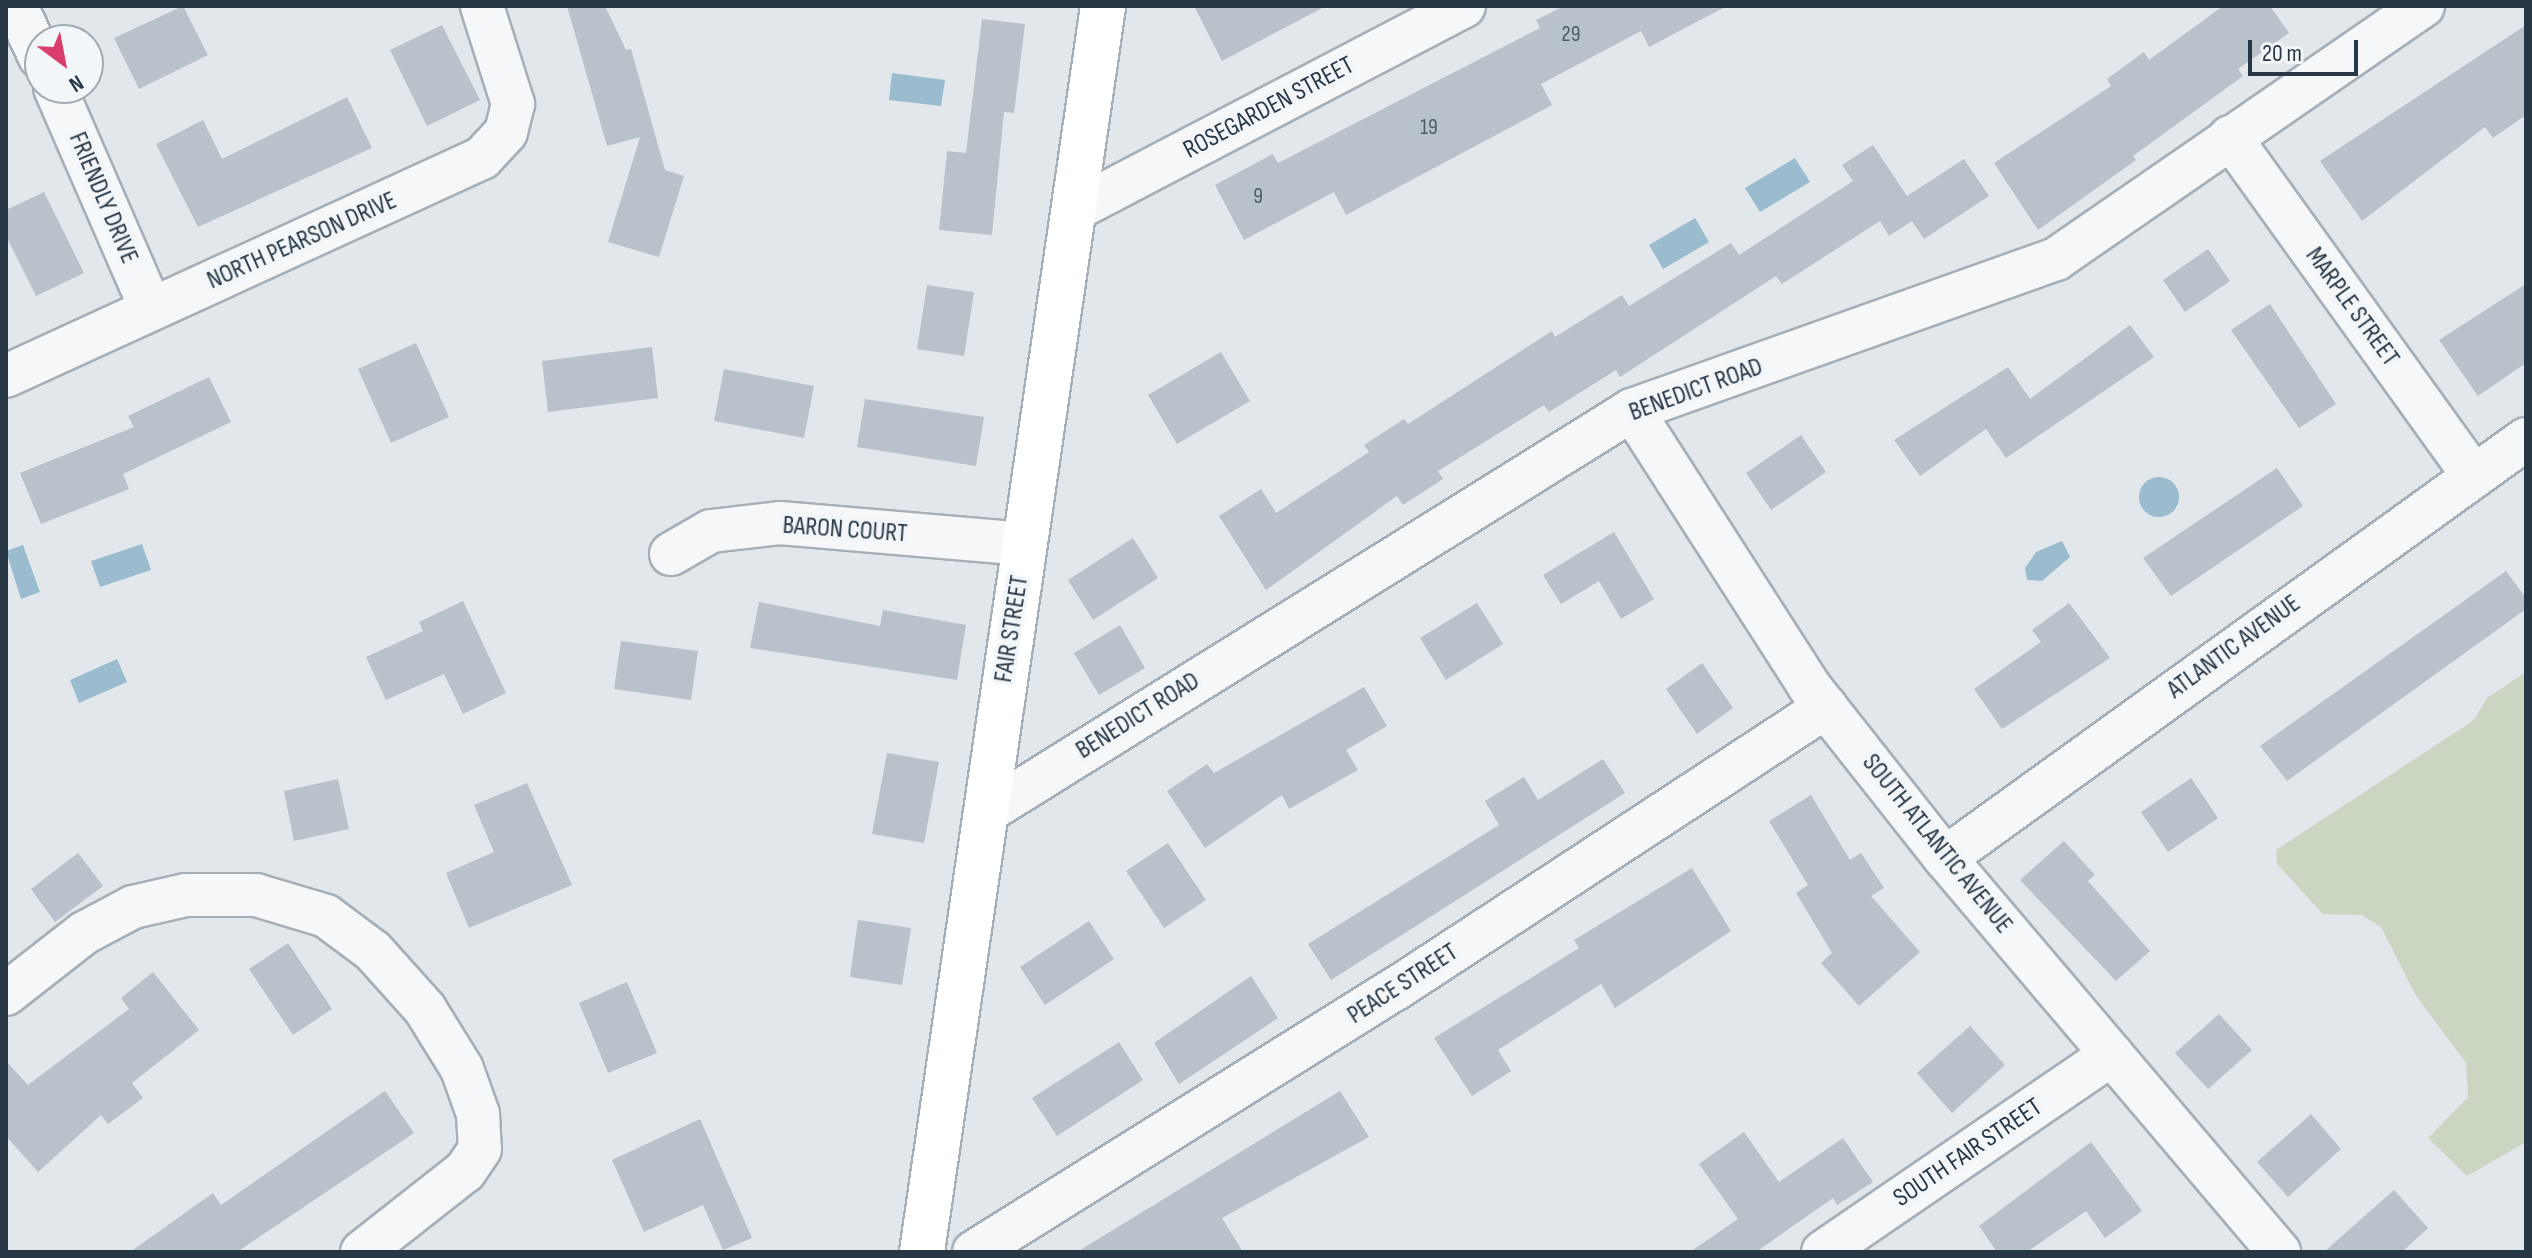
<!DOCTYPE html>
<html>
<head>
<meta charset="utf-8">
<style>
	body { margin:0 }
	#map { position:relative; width:2532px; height:1258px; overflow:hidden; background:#e2e7ec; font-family:"Sofia Sans Condensed",sans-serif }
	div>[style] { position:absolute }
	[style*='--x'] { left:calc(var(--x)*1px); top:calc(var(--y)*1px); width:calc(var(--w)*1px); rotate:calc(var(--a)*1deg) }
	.green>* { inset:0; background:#cbd6c2 }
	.water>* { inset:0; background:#9abcce }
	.round { border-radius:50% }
	.building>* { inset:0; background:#b9c1ca }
	.roads { filter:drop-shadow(2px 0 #a6afb7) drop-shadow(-2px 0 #a6afb7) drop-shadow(0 2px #a6afb7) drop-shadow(0 -2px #a6afb7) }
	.street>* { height:42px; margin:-21px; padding:0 21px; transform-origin:21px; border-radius:21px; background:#f5f7f9 }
	.secondary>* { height:44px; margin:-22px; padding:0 22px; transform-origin:22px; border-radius:22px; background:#fff }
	span { translate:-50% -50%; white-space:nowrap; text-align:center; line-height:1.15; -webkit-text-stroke:8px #f2f6f9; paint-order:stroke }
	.number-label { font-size:22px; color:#4c5a66 }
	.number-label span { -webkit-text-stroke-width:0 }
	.street-label { font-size:26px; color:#283745 }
	.frame { position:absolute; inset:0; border:8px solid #283745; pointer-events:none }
	.north { position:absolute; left:24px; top:24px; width:80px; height:80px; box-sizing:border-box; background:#f2f6f9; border:2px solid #a1aab1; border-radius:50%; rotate:148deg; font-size:22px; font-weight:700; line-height:32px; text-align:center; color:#283745 }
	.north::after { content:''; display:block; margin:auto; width:28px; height:36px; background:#da3e6d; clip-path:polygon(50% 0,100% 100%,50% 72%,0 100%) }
	.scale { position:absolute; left:2248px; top:40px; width:110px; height:36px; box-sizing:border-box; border:4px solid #283745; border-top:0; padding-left:10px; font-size:24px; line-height:28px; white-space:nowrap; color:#283745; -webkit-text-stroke:6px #f2f6f9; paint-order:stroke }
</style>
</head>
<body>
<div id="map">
	<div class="green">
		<i style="clip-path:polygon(2526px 672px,2526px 1142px,2467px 1176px,2428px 1138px,2468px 1097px,2466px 1063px,2415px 994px,2381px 927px,2362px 915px,2323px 914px,2277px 864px,2276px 850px,2474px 720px,2487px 698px)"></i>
	</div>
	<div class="water">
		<i style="clip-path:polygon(892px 73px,945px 80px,941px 106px,889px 100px)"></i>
		<i style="clip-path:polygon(1795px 158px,1810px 182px,1760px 212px,1745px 188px)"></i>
		<i style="clip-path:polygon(1695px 218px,1709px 242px,1663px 269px,1649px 245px)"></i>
		<i class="round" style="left:2139px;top:477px;width:40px;height:40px"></i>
		<i style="clip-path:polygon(2062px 541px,2070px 557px,2042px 581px,2027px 580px,2025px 568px,2036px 552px)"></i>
		<i style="clip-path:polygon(142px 544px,151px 570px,100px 587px,91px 561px)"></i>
		<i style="clip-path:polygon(23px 545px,40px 592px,21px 599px,6px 551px)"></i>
		<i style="clip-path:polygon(117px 659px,127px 682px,79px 703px,70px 680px)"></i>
	</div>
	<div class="building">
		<i style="clip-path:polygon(183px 6px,208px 55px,139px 89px,114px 38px)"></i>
		<i style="clip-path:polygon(567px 6px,605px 6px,626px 50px,631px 49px,665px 170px,684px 176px,659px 257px,608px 242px,640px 137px,607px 146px)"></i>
		<i style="clip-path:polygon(1194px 6px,1326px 6px,1222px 61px)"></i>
		<i style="clip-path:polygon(1564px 6px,1727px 6px,1649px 47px,1641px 31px,1541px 84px,1552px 105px,1346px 215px,1334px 192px,1244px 240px,1215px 185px,1273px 154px,1278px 163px,1540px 28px,1536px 20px)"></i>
		<i style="clip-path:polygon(2223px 6px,2270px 6px,2289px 33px,2238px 69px,2243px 76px,2133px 156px,2136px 160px,2038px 230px,1994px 163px,2111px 86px,2107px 79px,2144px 52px,2149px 60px)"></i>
		<i style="clip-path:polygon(982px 19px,1025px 24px,1014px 113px,1004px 112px,992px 235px,939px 230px,947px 151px,966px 153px)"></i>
		<i style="clip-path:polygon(442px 25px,480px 100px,427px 126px,390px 50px)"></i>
		<i style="clip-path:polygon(2526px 25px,2526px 115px,2493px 138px,2485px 127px,2362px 221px,2320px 161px)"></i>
		<i style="clip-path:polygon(347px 97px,372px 148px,198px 227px,156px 144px,203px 120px,222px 159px)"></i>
		<i style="clip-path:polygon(1873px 145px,1907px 196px,1964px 159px,1989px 196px,1924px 239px,1912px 221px,1889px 236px,1880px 221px,1782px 284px,1776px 276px,1620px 377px,1616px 370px,1549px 412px,1544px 405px,1438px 471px,1443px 479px,1403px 505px,1397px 496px,1266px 590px,1219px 516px,1261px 489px,1276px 513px,1369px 452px,1364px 445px,1404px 419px,1408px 424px,1552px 331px,1555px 337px,1622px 295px,1629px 306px,1731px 243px,1739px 255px,1853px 181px,1842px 165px)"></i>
		<i style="clip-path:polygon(44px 192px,84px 273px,36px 296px,6px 236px,6px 210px)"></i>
		<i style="clip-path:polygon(2208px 249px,2230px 281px,2185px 312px,2163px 280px)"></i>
		<i style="clip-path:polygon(2526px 284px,2526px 363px,2478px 396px,2439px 340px)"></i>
		<i style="clip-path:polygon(927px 285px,974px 292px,964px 356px,917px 349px)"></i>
		<i style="clip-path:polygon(2270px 304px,2336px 404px,2299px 428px,2231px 330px)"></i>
		<i style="clip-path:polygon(2130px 325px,2154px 357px,2006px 458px,1986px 429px,1920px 476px,1894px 440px,2008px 367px,2030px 399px)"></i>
		<i style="clip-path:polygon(416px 343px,449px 417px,391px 443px,358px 369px)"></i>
		<i style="clip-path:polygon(652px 347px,658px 398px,548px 412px,542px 361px)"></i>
		<i style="clip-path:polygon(1221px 352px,1250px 401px,1177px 444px,1148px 395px)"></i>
		<i style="clip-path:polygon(724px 369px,814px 386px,804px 438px,714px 421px)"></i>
		<i style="clip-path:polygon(209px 377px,231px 422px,123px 474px,129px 489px,41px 524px,20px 473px,134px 427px,128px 416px)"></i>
		<i style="clip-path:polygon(865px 399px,984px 417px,976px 466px,857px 447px)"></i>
		<i style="clip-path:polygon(1801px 435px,1826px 472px,1771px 510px,1746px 473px)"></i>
		<i style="clip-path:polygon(2277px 468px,2303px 506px,2171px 596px,2143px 558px)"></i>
		<i style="clip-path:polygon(1614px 532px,1654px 599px,1621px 619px,1599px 581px,1561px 604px,1543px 575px)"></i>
		<i style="clip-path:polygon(1133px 538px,1158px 578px,1093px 620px,1068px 580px)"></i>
		<i style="clip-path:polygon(2506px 571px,2526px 598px,2526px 609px,2287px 781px,2260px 746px)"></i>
		<i style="clip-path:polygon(463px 601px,506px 693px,463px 714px,444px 674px,386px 700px,366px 657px,423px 631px,419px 622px)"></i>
		<i style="clip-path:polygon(759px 602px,880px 626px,883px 610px,966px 625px,957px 680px,750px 648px)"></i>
		<i style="clip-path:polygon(1477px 603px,1503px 644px,1446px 680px,1420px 638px)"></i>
		<i style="clip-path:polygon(2069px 603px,2110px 658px,2002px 729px,1974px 689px,2041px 642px,2032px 630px)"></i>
		<i style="clip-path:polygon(1120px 625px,1145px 668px,1099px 695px,1074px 653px)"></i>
		<i style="clip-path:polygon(621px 641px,698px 651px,691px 700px,614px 689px)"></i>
		<i style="clip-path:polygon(1702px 663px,1733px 708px,1697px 734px,1666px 689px)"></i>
		<i style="clip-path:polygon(1364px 687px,1387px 726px,1346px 750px,1358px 770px,1289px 809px,1282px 795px,1205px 848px,1167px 791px,1207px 764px,1214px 773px)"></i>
		<i style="clip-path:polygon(887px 753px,939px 762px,924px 843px,872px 834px)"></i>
		<i style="clip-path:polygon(1603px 759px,1625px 793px,1331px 980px,1308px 944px,1499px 825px,1485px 801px,1524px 777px,1538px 800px)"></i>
		<i style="clip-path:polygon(2191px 778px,2218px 818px,2168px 852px,2141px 812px)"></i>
		<i style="clip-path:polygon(338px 779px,349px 829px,294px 841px,284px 791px)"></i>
		<i style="clip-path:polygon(527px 783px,572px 885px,469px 928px,446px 873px,494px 852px,474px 805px)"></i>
		<i style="clip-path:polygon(1811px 795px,1850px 860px,1861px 853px,1884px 888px,1871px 896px,1920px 952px,1859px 1006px,1821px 963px,1832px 953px,1796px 893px,1808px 885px,1769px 821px)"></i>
		<i style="clip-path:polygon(2064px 841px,2095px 875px,2088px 881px,2150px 951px,2116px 981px,2020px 880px)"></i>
		<i style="clip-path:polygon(1168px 843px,1206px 900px,1164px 928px,1126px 871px)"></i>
		<i style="clip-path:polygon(78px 853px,103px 886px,55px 922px,31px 889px)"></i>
		<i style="clip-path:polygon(1692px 868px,1731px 931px,1615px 1008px,1601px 984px,1498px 1050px,1511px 1071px,1472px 1096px,1434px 1038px,1579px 948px,1574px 940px)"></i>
		<i style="clip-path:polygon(858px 920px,911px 928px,902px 985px,850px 977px)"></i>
		<i style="clip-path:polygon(1089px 921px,1114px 959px,1045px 1005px,1020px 967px)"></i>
		<i style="clip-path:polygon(288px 943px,332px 1009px,293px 1035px,249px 969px)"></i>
		<i style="clip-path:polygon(153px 972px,199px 1030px,132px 1083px,143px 1098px,108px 1124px,101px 1115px,38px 1172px,6px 1136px,6px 1061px,28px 1085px,129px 1009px,121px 998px)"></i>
		<i style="clip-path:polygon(1251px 976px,1278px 1018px,1179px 1084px,1154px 1043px)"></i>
		<i style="clip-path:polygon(627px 982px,657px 1053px,608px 1073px,579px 1003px)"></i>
		<i style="clip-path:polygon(2219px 1014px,2252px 1050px,2208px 1089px,2175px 1053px)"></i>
		<i style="clip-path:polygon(1970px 1026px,2005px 1065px,1952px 1113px,1917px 1073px)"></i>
		<i style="clip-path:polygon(1119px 1042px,1143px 1080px,1057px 1136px,1032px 1098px)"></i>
		<i style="clip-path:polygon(385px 1091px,414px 1133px,237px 1252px,130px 1252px,213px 1193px,221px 1205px)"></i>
		<i style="clip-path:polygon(1340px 1091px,1369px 1137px,1222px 1218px,1243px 1252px,1077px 1252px)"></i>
		<i style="clip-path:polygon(2311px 1114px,2341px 1149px,2288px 1197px,2257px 1162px)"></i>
		<i style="clip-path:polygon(700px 1119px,752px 1238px,723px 1250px,703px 1205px,644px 1232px,612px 1160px)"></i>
		<i style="clip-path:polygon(1744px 1132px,1779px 1182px,1843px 1138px,1873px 1182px,1837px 1205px,1833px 1198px,1756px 1252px,1690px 1252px,1738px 1219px,1699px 1164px)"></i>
		<i style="clip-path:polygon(2091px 1142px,2142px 1211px,2105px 1238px,2086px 1211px,2027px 1252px,1997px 1252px,1979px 1226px)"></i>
		<i style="clip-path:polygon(2394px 1190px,2428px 1228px,2402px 1252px,2324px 1252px)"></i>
	</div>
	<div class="roads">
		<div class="street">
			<i style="--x:16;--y:6;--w:56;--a:64.8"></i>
			<i style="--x:55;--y:88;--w:241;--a:66.5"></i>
			<i style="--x:2230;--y:137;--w:418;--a:54.3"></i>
			<i style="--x:1074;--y:210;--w:440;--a:-27.6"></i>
			<i style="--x:6;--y:376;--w:524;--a:-24.61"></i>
			<i style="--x:482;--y:158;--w:35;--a:-47"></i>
			<i style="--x:506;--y:132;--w:29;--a:-76"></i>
			<i style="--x:513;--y:104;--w:103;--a:-107.6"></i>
			<i style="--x:1632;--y:410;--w:328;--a:57.3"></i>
			<i style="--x:1809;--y:686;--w:219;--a:51.7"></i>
			<i style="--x:1945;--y:858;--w:517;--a:49.71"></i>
			<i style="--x:671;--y:554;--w:46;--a:-29.9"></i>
			<i style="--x:711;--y:531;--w:69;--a:-6.6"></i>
			<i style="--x:780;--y:523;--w:246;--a:4.9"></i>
			<i style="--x:985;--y:813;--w:762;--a:-31.92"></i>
			<i style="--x:1632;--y:410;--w:450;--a:-19.6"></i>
			<i style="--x:2056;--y:259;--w:446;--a:-34.6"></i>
			<i style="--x:1945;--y:858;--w:716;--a:-35.8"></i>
			<i style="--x:6;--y:994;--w:99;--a:-38"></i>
			<i style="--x:84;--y:933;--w:55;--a:-28"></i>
			<i style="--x:133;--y:907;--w:54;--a:-12.8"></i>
			<i style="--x:186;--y:895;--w:70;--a:0"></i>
			<i style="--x:256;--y:895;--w:73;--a:16.7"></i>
			<i style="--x:326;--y:916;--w:59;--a:36.7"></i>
			<i style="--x:373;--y:951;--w:78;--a:48.1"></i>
			<i style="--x:425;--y:1009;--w:70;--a:58.3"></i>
			<i style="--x:462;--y:1069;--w:48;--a:70.4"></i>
			<i style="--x:478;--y:1114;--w:35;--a:87"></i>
			<i style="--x:480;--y:1149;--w:27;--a:124"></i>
			<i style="--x:465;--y:1171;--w:131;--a:141.8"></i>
			<i style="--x:974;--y:1252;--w:499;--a:-32"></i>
			<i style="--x:1397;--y:988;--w:513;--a:-33.23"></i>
			<i style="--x:1823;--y:1252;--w:350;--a:-34.4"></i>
		</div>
		<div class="secondary">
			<i style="--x:922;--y:1252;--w:1259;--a:-81.73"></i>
		</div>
	</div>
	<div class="number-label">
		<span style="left:1571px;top:35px">29</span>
		<span style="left:1429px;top:128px">19</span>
		<span style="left:1258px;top:197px">9</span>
	</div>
	<div class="street-label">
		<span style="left:1269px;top:108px;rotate:-28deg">ROSEGARDEN STREET</span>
		<span style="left:103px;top:198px;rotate:67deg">FRIENDLY DRIVE</span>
		<span style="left:302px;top:241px;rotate:-24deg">NORTH PEARSON DRIVE</span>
		<span style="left:2352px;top:307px;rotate:54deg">MARPLE STREET</span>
		<span style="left:1696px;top:390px;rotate:-20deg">BENEDICT ROAD</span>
		<span style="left:845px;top:530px;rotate:4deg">BARON COURT</span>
		<span style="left:1012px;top:629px;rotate:-81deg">FAIR STREET</span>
		<span style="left:2234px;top:647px;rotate:-36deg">ATLANTIC AVENUE</span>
		<span style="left:1138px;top:716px;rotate:-32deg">BENEDICT ROAD</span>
		<span style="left:1937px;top:844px;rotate:51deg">SOUTH ATLANTIC AVENUE</span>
		<span style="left:1403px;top:984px;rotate:-33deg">PEACE STREET</span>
		<span style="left:1968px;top:1153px;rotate:-34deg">SOUTH FAIR STREET</span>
	</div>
	<div class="frame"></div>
	<div class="north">N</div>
	<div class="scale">20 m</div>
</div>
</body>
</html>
